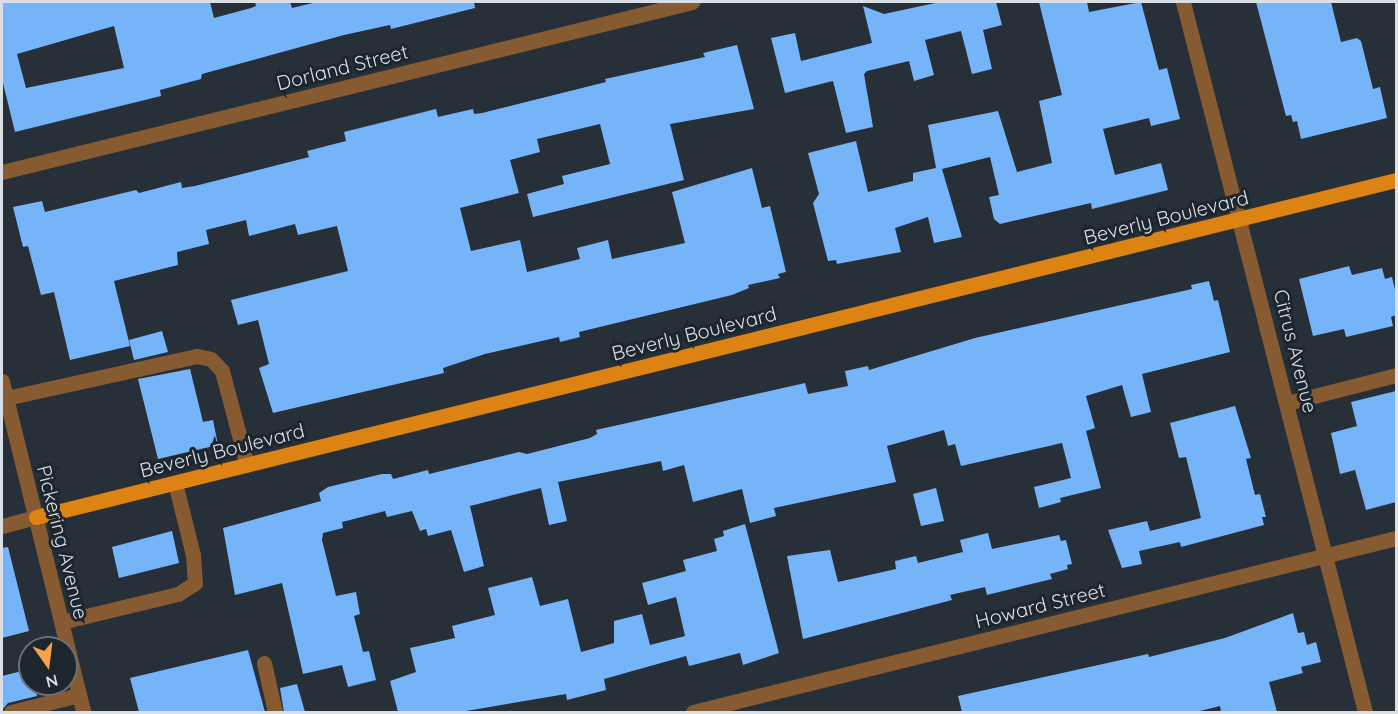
<!DOCTYPE html>
<html>
<head>
<meta charset="utf-8">
<style>
	body { margin:0 }
	#map { position:relative; width:1398px; height:714px; overflow:hidden; background:#272f38; font-family:Quicksand,sans-serif }
	div>[style] { position:absolute }
	[style*='--x'] { left:calc(var(--x)*1px); top:calc(var(--y)*1px); width:calc(var(--w)*1px); rotate:calc(var(--a)*1deg) }
	.building>* { inset:0; background:#76b4f9 }
	.minor>* { height:15px; margin:-7.5px; padding:0 7.5px; transform-origin:7.5px; border-radius:7.5px; background:#865b31 }
	.major>* { height:15px; margin:-7.5px; padding:0 7.5px; transform-origin:7.5px; border-radius:7.5px; background:#dc8313 }
	span { translate:-50% -50%; white-space:nowrap; text-align:center; line-height:1.15; -webkit-text-stroke:6px #1d252e; paint-order:stroke }
	.street-label { font-size:20px; color:#dadfe5 }
	.frame { position:absolute; inset:0; border:3px solid #dadfe5; pointer-events:none }
	.north { position:absolute; left:18px; top:636px; width:60px; height:60px; box-sizing:border-box; background:#1d252e; border:2px solid #696f77; border-radius:50%; rotate:166deg; font-size:16px; font-weight:700; line-height:24px; text-align:center; color:#dadfe5 }
	.north::after { content:''; display:block; margin:auto; width:21px; height:27px; background:#f7a149; clip-path:polygon(50% 0,100% 100%,50% 72%,0 100%) }
</style>
</head>
<body>
<div id="map">
	<div class="building">
		<i style="clip-path:polygon(evenodd,2px 2px,210px 2px,214px 18px,251px 8px,256px 6px,255px 2px,290px 2px,292px 8px,317px 2px,474px 2px,475px 8px,391px 29px,390px 25px,344px 35px,202px 74px,201px 79px,160px 90px,161px 96px,15px 132px,2px 79px,2px 2px,114px 26px,124px 68px,26px 88px,17px 54px,114px 26px)"></i>
		<i style="clip-path:polygon(940px 2px,996px 2px,1002px 25px,983px 30px,992px 69px,972px 74px,961px 31px,925px 40px,934px 75px,914px 81px,909px 61px,867px 71px,864px 74px,873px 127px,846px 133px,833px 81px,785px 93px,771px 38px,795px 33px,801px 61px,872px 43px,863px 6px,884px 14px)"></i>
		<i style="clip-path:polygon(1039px 2px,1087px 2px,1089px 12px,1141px 2px,1159px 70px,1167px 68px,1180px 119px,1151px 126px,1149px 118px,1103px 129px,1115px 175px,1161px 163px,1168px 190px,1092px 209px,1091px 203px,1000px 224px,994px 219px,989px 197px,999px 195px,990px 157px,942px 169px,962px 237px,934px 243px,928px 217px,895px 228px,901px 252px,837px 264px,836px 260px,828px 261px,813px 203px,819px 194px,808px 153px,856px 141px,868px 192px,913px 181px,913px 173px,936px 168px,928px 125px,998px 111px,1017px 172px,1052px 163px,1039px 101px,1062px 95px)"></i>
		<i style="clip-path:polygon(1256px 2px,1331px 2px,1341px 42px,1357px 38px,1361px 41px,1373px 89px,1380px 87px,1387px 118px,1301px 139px,1297px 121px,1293px 122px,1291px 115px,1286px 116px)"></i>
		<i style="clip-path:polygon(737px 45px,754px 109px,670px 124px,684px 180px,533px 217px,527px 194px,564px 184px,562px 176px,610px 164px,600px 124px,537px 139px,540px 152px,510px 160px,519px 193px,460px 208px,471px 251px,520px 240px,527px 272px,580px 259px,577px 248px,608px 240px,612px 259px,685px 243px,672px 192px,752px 168px,762px 208px,770px 206px,786px 272px,778px 274px,780px 278px,748px 285px,749px 288px,732px 295px,579px 332px,580px 337px,560px 342px,559px 337px,485px 354px,443px 368px,444px 373px,273px 413px,259px 368px,269px 364px,258px 320px,238px 325px,231px 300px,348px 271px,337px 226px,298px 235px,295px 224px,249px 236px,246px 220px,206px 230px,209px 244px,177px 252px,178px 265px,114px 281px,130px 346px,70px 360px,54px 292px,41px 295px,28px 246px,23px 247px,13px 207px,42px 201px,45px 212px,136px 190px,139px 193px,181px 182px,182px 188px,195px 186px,309px 157px,307px 151px,346px 141px,344px 132px,436px 109px,438px 117px,473px 109px,474px 114px,482px 113px,606px 82px,605px 79px,705px 57px,703px 53px)"></i>
		<i style="clip-path:polygon(1349px 266px,1352px 275px,1382px 268px,1385px 279px,1392px 277px,1396px 294px,1396px 315px,1391px 317px,1393px 326px,1346px 337px,1344px 329px,1313px 336px,1299px 279px)"></i>
		<i style="clip-path:polygon(1209px 281px,1214px 301px,1218px 300px,1230px 352px,1142px 374px,1151px 412px,1131px 417px,1122px 385px,1086px 396px,1095px 428px,1086px 431px,1101px 488px,1060px 498px,1061px 502px,1039px 508px,1034px 487px,1071px 478px,1062px 443px,961px 466px,955px 444px,948px 446px,944px 430px,887px 446px,896px 482px,774px 508px,776px 516px,750px 523px,742px 489px,693px 502px,684px 465px,663px 471px,661px 461px,558px 482px,567px 521px,549px 525px,541px 488px,470px 506px,484px 566px,464px 572px,451px 530px,428px 536px,426px 529px,420px 531px,412px 511px,387px 517px,385px 511px,342px 522px,343px 528px,323px 533px,322px 540px,336px 596px,356px 592px,360px 614px,354px 616px,363px 652px,369px 651px,376px 680px,348px 687px,342px 665px,303px 674px,282px 583px,235px 595px,223px 528px,321px 501px,319px 493px,328px 487px,382px 474px,391px 474px,393px 479px,428px 470px,429px 474px,519px 452px,527px 454px,590px 438px,597px 434px,596px 430px,805px 383px,808px 394px,848px 386px,845px 371px,868px 366px,869px 370px,975px 338px,1192px 289px,1191px 285px)"></i>
		<i style="clip-path:polygon(162px 331px,168px 352px,134px 360px,129px 340px)"></i>
		<i style="clip-path:polygon(190px 369px,203px 422px,213px 420px,218px 445px,158px 459px,138px 379px)"></i>
		<i style="clip-path:polygon(1396px 391px,1396px 502px,1366px 510px,1355px 470px,1340px 474px,1331px 433px,1357px 426px,1351px 402px)"></i>
		<i style="clip-path:polygon(1235px 406px,1251px 458px,1246px 459px,1255px 495px,1260px 494px,1266px 517px,1262px 517px,1264px 525px,1181px 547px,1180px 542px,1139px 551px,1142px 564px,1122px 568px,1108px 530px,1147px 521px,1150px 531px,1201px 518px,1186px 457px,1179px 458px,1170px 423px)"></i>
		<i style="clip-path:polygon(936px 488px,944px 521px,921px 526px,913px 494px)"></i>
		<i style="clip-path:polygon(745px 524px,779px 653px,743px 665px,740px 653px,689px 666px,686px 656px,604px 679px,606px 690px,567px 700px,566px 694px,460px 712px,398px 712px,390px 681px,416px 672px,410px 648px,455px 638px,452px 626px,495px 615px,488px 588px,532px 577px,540px 606px,568px 599px,581px 652px,614px 643px,614px 621px,642px 614px,650px 645px,685px 636px,676px 597px,648px 605px,642px 583px,686px 571px,683px 560px,717px 551px,714px 539px,724px 536px,723px 531px)"></i>
		<i style="clip-path:polygon(172px 531px,179px 563px,119px 578px,112px 547px)"></i>
		<i style="clip-path:polygon(988px 533px,992px 549px,1059px 535px,1061px 541px,1066px 540px,1072px 564px,1067px 565px,1068px 569px,1050px 574px,1052px 579px,987px 595px,985px 587px,950px 595px,952px 600px,803px 639px,787px 556px,830px 550px,838px 582px,896px 569px,895px 561px,916px 556px,918px 563px,963px 552px,960px 540px)"></i>
		<i style="clip-path:polygon(8px 547px,29px 631px,2px 638px,2px 548px)"></i>
		<i style="clip-path:polygon(1293px 613px,1298px 633px,1304px 632px,1307px 645px,1316px 642px,1321px 662px,1301px 667px,1303px 673px,1269px 682px,1277px 712px,1221px 712px,1220px 706px,1196px 712px,962px 712px,958px 696px,1148px 654px,1149px 657px,1225px 638px)"></i>
		<i style="clip-path:polygon(248px 650px,265px 712px,139px 712px,130px 678px)"></i>
		<i style="clip-path:polygon(30px 669px,30px 684px,34px 684px,37px 696px,8px 703px,2px 710px,2px 676px)"></i>
		<i style="clip-path:polygon(297px 684px,305px 712px,284px 712px,280px 688px)"></i>
	</div>
	<div class="minor">
		<i style="--x:1183;--y:2;--w:733;--a:75.62"></i>
		<i style="--x:2;--y:172;--w:711;--a:-13.84"></i>
		<i style="--x:2;--y:381;--w:341;--a:76.2"></i>
		<i style="--x:6;--y:398;--w:196;--a:-12.4"></i>
		<i style="--x:197;--y:356;--w:14;--a:12"></i>
		<i style="--x:211;--y:359;--w:16;--a:47"></i>
		<i style="--x:222;--y:371;--w:97;--a:75.1"></i>
		<i style="--x:1287;--y:403;--w:113;--a:-14.4"></i>
		<i style="--x:2;--y:526;--w:35;--a:-15"></i>
		<i style="--x:61;--y:622;--w:120;--a:-13.5"></i>
		<i style="--x:178;--y:594;--w:20;--a:-33"></i>
		<i style="--x:195;--y:583;--w:28;--a:-94"></i>
		<i style="--x:193;--y:555;--w:74;--a:-104"></i>
		<i style="--x:264;--y:663;--w:50;--a:77.3"></i>
		<i style="--x:11;--y:712;--w:70;--a:-14"></i>
		<i style="--x:693;--y:712;--w:724;--a:-13.9"></i>
	</div>
	<div class="major">
		<i style="--x:36;--y:517;--w:1401;--a:-13.92"></i>
	</div>
	<div class="street-label">
		<span style="left:342px;top:67px;rotate:-14deg">Dorland Street</span>
		<span style="left:1166px;top:217px;rotate:-14deg">Beverly Boulevard</span>
		<span style="left:694px;top:333px;rotate:-14deg">Beverly Boulevard</span>
		<span style="left:1296px;top:351px;rotate:76deg">Citrus Avenue</span>
		<span style="left:222px;top:450px;rotate:-14deg">Beverly Boulevard</span>
		<span style="left:63px;top:542px;rotate:76deg">Pickering Avenue</span>
		<span style="left:1040px;top:605px;rotate:-14deg">Howard Street</span>
	</div>
	<div class="frame"></div>
	<div class="north">N</div>
</div>
</body>
</html>
